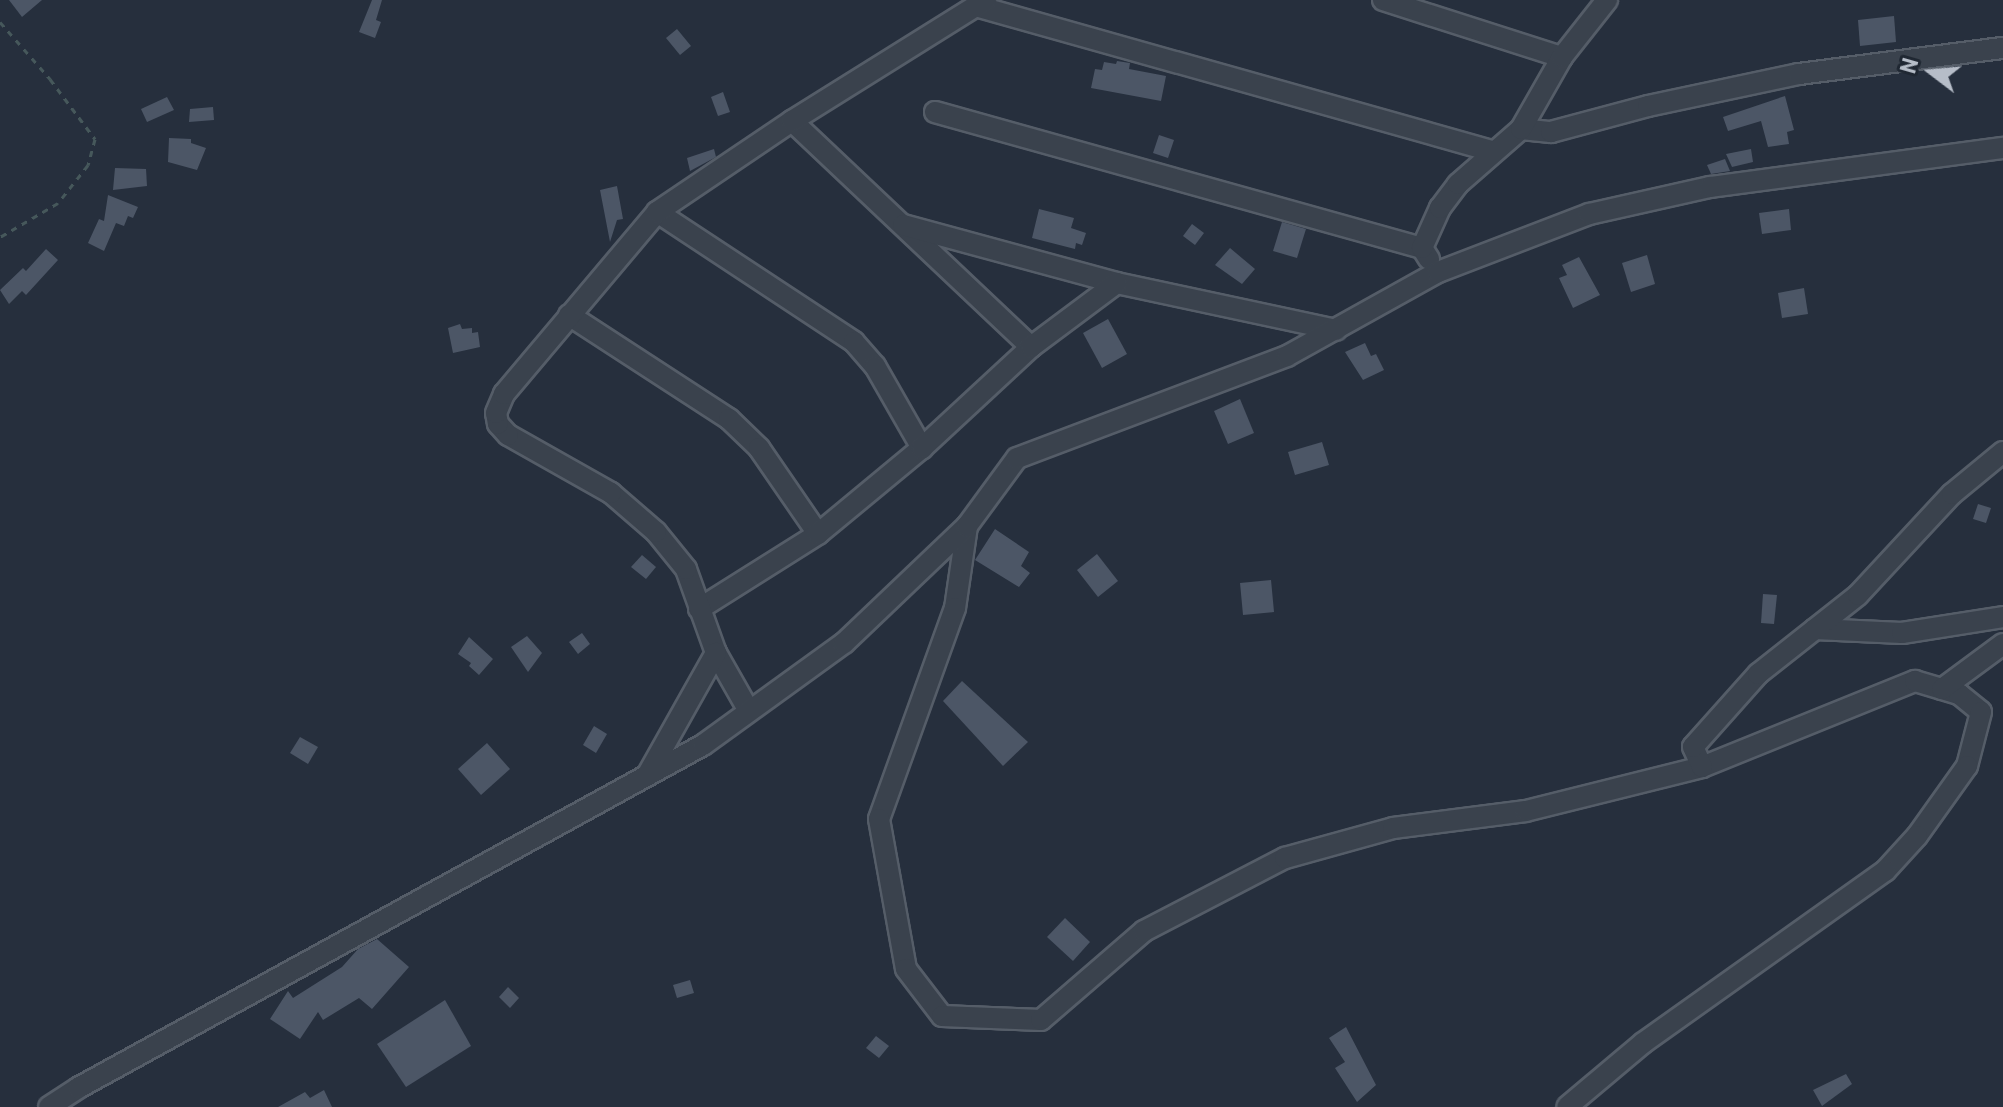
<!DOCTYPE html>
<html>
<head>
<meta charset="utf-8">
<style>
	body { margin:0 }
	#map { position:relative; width:2003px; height:1107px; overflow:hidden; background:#262f3d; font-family:Barlow,sans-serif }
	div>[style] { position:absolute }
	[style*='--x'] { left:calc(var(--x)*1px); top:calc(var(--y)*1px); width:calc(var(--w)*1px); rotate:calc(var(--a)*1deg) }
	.building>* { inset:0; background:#4c5666 }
	.path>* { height:3px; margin-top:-1.5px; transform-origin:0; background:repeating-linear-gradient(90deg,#46585b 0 6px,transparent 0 12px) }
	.roads { filter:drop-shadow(2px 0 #555d68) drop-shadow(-2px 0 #555d68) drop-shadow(0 2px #555d68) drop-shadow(0 -2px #555d68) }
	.minor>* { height:20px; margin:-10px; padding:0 10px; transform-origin:10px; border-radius:10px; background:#3a424d }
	span { translate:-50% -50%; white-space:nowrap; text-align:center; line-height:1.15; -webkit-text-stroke:8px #1f2732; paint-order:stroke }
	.north { position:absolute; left:1891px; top:32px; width:80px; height:80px; -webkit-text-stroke:6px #1f2732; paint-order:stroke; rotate:286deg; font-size:22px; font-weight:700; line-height:32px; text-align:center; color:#b6bdc8 }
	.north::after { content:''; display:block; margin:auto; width:28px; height:36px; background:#b6bdc8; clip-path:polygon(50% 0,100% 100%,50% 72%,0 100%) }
</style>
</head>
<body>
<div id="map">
	<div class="building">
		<i style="clip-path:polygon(9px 0,42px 0,22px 17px)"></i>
		<i style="clip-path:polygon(372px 0,382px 0,376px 20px,381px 22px,375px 38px,359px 32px)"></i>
		<i style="clip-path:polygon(1894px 16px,1896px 42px,1860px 46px,1858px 20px)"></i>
		<i style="clip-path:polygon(677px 29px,691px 46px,680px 55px,666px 38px)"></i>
		<i style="clip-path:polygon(1117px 61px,1130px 63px,1129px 69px,1166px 76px,1161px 101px,1091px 88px,1095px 69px,1102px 70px,1104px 62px,1116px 64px)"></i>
		<i style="clip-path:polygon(723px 92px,730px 112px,718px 116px,711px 97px)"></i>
		<i style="clip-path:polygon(1785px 96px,1794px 130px,1787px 132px,1789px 144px,1768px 147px,1761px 121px,1728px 131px,1723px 117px)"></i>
		<i style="clip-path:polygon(167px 97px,174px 110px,147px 122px,141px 109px)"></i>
		<i style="clip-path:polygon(213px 107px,214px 120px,189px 122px,190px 109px)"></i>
		<i style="clip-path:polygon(1159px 135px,1174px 140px,1168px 158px,1153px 153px)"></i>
		<i style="clip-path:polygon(169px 138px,191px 139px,191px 143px,206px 148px,197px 170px,168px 162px)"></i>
		<i style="clip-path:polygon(714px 149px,716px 157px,690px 171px,687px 158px)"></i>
		<i style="clip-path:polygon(1751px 149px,1753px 162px,1732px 167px,1726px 154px)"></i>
		<i style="clip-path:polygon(1725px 159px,1730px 171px,1711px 174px,1707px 165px)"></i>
		<i style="clip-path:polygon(115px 168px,146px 169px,147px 186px,113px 190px)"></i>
		<i style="clip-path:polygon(617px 186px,623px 219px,617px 220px,610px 242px,600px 190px)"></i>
		<i style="clip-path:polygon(108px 195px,138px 207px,133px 218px,128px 216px,124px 226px,116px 223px,104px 251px,88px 243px,99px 219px,104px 221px)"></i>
		<i style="clip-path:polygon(1039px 209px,1074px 218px,1071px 228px,1086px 233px,1082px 245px,1076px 243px,1075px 249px,1032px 238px)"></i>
		<i style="clip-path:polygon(1789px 209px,1791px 230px,1762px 234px,1759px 213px)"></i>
		<i style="clip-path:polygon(1282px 222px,1306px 229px,1297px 258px,1273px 251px)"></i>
		<i style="clip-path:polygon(1192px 224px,1204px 233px,1195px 245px,1183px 236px)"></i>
		<i style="clip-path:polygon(1230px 248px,1255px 269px,1242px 284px,1215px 265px)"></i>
		<i style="clip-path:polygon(46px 249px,58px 260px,26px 295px,22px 291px,9px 304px,0 290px,23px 268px,26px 271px)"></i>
		<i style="clip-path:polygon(1647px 255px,1655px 284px,1631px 292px,1622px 263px)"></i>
		<i style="clip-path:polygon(1579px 257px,1600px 295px,1573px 308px,1559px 278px,1567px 275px,1562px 265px)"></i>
		<i style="clip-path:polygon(1804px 288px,1808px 314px,1782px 318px,1778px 293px)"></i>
		<i style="clip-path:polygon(1108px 319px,1127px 354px,1102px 368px,1083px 333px)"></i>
		<i style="clip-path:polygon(460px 324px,462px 329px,472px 328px,472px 333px,478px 332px,480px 347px,453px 353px,448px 328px)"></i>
		<i style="clip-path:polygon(1365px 343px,1371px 356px,1376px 354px,1384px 370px,1363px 380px,1345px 352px)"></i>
		<i style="clip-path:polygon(1240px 399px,1254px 433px,1228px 444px,1214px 411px)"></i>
		<i style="clip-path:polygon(1322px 442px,1329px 465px,1295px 475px,1288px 452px)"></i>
		<i style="clip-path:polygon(1978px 504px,1991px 508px,1986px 523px,1973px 519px)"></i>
		<i style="clip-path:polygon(995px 529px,1029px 552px,1021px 566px,1030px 573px,1019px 587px,975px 560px)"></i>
		<i style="clip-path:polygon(1097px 554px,1118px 581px,1098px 597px,1077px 570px)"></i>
		<i style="clip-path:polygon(642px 555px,656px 567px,646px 579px,631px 567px)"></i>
		<i style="clip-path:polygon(1271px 580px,1274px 612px,1243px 615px,1240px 583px)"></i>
		<i style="clip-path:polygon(1763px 594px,1777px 595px,1774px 624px,1761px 623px)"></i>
		<i style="clip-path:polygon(582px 633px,590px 644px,578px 654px,569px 642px)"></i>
		<i style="clip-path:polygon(527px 636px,542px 653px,528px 672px,511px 647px)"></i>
		<i style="clip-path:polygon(469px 637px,493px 659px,479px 675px,469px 666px,471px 663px,458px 654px)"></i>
		<i style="clip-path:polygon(962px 681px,1028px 742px,1003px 766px,943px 701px)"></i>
		<i style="clip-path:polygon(594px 726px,607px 734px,596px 753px,583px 745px)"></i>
		<i style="clip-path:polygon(300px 737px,318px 747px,308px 764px,290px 753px)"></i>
		<i style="clip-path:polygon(487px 743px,510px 769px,481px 795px,458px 769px)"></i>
		<i style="clip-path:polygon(1065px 918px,1090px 942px,1073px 961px,1047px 937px)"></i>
		<i style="clip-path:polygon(377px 939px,409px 967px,372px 1009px,359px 998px,323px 1020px,318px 1012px,300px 1039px,270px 1019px,288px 991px,293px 998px,342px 967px,358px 949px)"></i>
		<i style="clip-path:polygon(690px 980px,694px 993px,677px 998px,673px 985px)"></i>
		<i style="clip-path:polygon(508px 987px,519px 998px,510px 1008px,499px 997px)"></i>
		<i style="clip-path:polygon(445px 1000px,471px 1046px,406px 1087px,377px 1044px)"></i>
		<i style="clip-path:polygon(1346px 1027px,1376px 1085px,1357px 1102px,1335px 1068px,1345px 1062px,1329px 1038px)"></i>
		<i style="clip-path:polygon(876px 1036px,889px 1046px,879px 1058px,866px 1048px)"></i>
		<i style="clip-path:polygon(1846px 1074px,1852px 1084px,1822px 1106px,1813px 1090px)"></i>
		<i style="clip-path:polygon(324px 1090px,332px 1107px,278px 1107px,305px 1092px,310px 1098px)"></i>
	</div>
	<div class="path">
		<i style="--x:0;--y:22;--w:76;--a:48.7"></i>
		<i style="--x:50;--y:79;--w:75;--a:53.1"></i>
		<i style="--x:95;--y:139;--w:27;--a:105"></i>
		<i style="--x:88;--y:165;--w:48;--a:128.3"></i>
		<i style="--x:58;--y:203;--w:67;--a:149.6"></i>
	</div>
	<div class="roads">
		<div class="minor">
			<i style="--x:1383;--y:0;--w:188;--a:17.7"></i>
			<i style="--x:976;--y:6;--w:536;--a:15.7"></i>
			<i style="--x:935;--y:112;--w:506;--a:15.6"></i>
			<i style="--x:792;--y:121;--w:329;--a:43.4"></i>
			<i style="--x:1521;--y:129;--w:30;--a:6"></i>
			<i style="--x:1551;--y:132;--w:100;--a:-15"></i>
			<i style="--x:1648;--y:106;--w:154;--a:-12"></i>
			<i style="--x:1799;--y:74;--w:206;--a:-7.3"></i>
			<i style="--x:657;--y:212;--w:236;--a:33.4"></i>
			<i style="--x:854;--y:342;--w:32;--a:49"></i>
			<i style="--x:875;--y:366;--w:95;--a:60.2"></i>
			<i style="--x:903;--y:225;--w:222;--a:15.2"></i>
			<i style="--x:1117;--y:283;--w:224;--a:12.1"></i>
			<i style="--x:1429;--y:259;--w:13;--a:-122"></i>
			<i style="--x:1422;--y:248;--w:44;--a:-65.8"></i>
			<i style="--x:1440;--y:208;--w:30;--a:-53"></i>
			<i style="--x:1458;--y:184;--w:84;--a:-41.1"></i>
			<i style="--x:1521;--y:129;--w:83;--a:-60.3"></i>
			<i style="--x:1562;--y:57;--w:73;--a:-51.7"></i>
			<i style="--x:569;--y:315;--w:191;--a:33"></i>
			<i style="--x:729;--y:419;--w:42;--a:44"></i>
			<i style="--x:759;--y:448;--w:104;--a:55.5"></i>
			<i style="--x:967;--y:526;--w:83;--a:98.3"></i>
			<i style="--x:955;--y:608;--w:224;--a:109.8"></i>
			<i style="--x:879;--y:819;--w:152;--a:79.8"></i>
			<i style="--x:906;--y:969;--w:59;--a:52.5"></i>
			<i style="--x:942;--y:1016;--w:99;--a:2.3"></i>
			<i style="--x:1041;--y:1020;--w:136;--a:-40.8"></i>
			<i style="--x:1144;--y:931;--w:159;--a:-27.4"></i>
			<i style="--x:1285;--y:858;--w:112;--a:-15.5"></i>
			<i style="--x:1393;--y:828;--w:134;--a:-7.3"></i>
			<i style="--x:1526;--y:811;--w:181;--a:-14"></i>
			<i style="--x:1702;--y:767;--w:230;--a:-22"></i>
			<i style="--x:1915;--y:681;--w:46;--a:16.5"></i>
			<i style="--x:1959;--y:694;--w:28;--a:39"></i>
			<i style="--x:1981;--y:712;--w:56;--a:104.5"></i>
			<i style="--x:1967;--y:766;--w:86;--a:125.5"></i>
			<i style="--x:1917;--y:836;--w:47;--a:132.4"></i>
			<i style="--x:1885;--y:871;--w:297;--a:144.6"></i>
			<i style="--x:1643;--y:1043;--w:99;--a:139.9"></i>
			<i style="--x:699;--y:609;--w:141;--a:-32.2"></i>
			<i style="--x:818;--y:534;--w:135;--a:-39.6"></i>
			<i style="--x:922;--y:448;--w:149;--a:-42.8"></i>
			<i style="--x:1031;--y:347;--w:107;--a:-36.7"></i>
			<i style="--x:1815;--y:629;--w:87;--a:2.6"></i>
			<i style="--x:1902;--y:633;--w:102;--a:-9"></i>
			<i style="--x:1942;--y:689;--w:76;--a:-36.4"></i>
			<i style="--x:749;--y:711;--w:67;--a:-119.6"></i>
			<i style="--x:716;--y:653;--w:89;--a:-109.7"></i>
			<i style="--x:686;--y:569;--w:48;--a:-129"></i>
			<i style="--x:656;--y:532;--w:60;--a:-139.1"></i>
			<i style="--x:611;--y:493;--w:118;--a:-150.6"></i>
			<i style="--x:508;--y:435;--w:15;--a:-132"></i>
			<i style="--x:498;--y:424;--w:11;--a:-100"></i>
			<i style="--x:496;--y:413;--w:21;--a:-67"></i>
			<i style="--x:504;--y:394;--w:238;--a:-49.9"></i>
			<i style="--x:657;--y:212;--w:163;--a:-34"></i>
			<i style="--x:792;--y:121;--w:229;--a:-32"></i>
			<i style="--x:1702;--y:767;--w:22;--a:-114"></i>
			<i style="--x:1693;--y:747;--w:98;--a:-48.3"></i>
			<i style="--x:1758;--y:674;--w:127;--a:-38.3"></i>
			<i style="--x:1858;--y:595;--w:138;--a:-47.1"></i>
			<i style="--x:1952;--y:494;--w:66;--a:-39.5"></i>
			<i style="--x:648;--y:774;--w:139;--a:-60.7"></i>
			<i style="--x:49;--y:1107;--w:35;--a:-33"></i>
			<i style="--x:78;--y:1088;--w:713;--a:-28.76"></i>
			<i style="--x:703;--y:745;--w:174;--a:-35.9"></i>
			<i style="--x:844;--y:643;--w:170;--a:-43.6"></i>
			<i style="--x:967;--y:526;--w:84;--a:-53.7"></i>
			<i style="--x:1017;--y:458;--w:289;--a:-20.7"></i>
			<i style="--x:1287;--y:356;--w:173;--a:-29.1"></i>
			<i style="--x:1438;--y:272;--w:162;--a:-21"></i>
			<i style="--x:1589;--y:214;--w:124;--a:-12.6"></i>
			<i style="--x:1710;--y:187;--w:296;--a:-7.6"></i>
		</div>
	</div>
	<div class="north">N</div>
</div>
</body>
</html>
